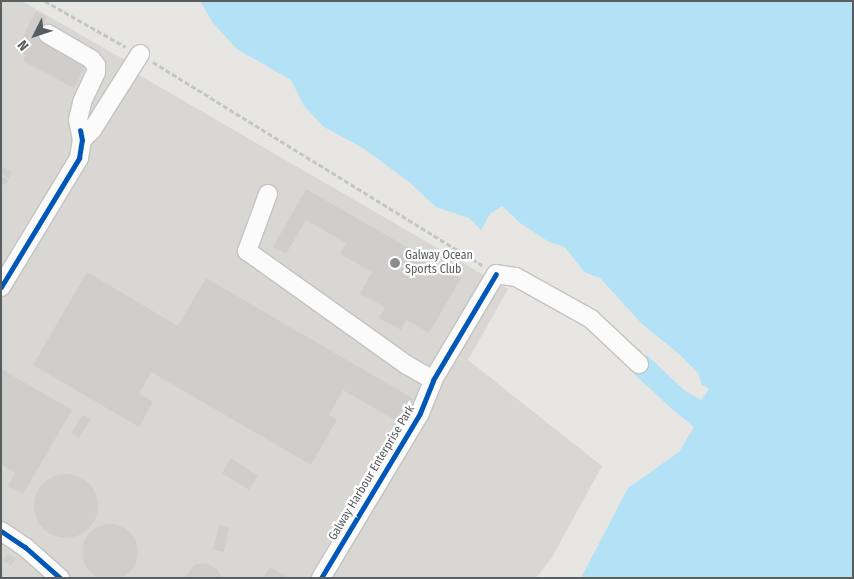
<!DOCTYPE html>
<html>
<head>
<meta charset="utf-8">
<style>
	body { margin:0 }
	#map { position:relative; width:854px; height:579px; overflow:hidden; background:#e8e6e2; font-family:"Fira Sans Condensed",sans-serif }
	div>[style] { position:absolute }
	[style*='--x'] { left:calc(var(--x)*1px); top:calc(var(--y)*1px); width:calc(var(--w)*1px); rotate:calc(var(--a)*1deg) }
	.industrial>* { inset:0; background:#d9d7d3 }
	.water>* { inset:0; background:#b3e2f6 }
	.building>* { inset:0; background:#d0cecc }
	.round { border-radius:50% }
	.path>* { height:2.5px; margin-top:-1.25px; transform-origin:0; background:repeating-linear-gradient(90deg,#c2c7c4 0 5px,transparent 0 7.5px) }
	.roads { filter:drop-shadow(1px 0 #c3c3c2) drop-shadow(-1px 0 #c3c3c2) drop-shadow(0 1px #c3c3c2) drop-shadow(0 -1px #c3c3c2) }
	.minor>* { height:18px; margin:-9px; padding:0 9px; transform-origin:9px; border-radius:9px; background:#fcfbfb }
	.cycleway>* { height:5px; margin:-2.5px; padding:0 2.5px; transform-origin:2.5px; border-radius:2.5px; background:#0057b8 }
	.dots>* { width:14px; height:14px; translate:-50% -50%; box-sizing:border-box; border:2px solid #fff; border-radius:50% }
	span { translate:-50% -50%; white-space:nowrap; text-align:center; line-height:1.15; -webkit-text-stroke:4.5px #fff; paint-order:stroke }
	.poi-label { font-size:12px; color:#585d60 }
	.left { translate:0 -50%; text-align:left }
	.street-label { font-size:12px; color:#585d60 }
	.frame { position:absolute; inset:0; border:2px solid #585d60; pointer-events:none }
	.north { position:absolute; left:10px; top:10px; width:50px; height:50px; -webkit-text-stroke:4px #fff; paint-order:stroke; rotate:229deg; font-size:14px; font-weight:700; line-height:20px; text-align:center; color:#585d60 }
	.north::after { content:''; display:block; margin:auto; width:18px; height:22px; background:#585d60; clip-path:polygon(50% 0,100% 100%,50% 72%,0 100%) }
</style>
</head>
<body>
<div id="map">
	<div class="industrial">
		<i style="clip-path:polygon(1px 1px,22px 1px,123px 59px,139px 75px,508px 289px,468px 360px,602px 466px,551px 559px,536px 578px,1px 578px)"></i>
	</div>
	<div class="water">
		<i style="clip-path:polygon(200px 1px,853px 1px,853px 578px,581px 578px,628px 488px,679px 452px,694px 427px,672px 409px,632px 372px,647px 355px,685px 391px,701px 400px,709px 389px,702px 385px,698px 373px,678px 353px,642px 324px,600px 278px,584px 272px,565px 247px,549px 242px,520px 223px,502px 206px,490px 214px,481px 230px,469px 218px,436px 207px,409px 182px,363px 148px,324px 127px,304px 106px,291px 80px,237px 49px,213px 23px)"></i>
	</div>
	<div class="building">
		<i style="clip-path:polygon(36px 11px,47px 17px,37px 37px,87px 63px,74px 88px,23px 61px,26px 55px,16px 50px)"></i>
		<i style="clip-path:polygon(1px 166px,12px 172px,9px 178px,1px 174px)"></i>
		<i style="clip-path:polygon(1px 176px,8px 180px,5px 185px,1px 183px)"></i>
		<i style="clip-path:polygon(306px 189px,461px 278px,429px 333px,406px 320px,401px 330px,379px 318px,385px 307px,360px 294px,372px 272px,340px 254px,346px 243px,306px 220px,286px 254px,273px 247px)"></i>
		<i style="clip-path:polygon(87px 272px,178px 326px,206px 278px,414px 399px,400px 423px,343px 390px,329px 415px,337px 419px,311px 465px,151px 372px,139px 394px,153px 402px,139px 427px,33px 365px)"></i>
		<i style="clip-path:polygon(1px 369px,72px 410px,23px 494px,8px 486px,15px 473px,1px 465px)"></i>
		<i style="clip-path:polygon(83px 415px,91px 419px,79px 438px,71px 433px)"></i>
		<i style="clip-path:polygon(231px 458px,258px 476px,249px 490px,222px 473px)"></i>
		<i class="round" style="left:34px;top:474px;width:64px;height:64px"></i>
		<i class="round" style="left:82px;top:524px;width:56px;height:56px"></i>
		<i style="clip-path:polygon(219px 525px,229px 528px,224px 552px,213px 550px)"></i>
		<i style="clip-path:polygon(8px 553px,16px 559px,11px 566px,3px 560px)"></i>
		<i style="clip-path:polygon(206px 563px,217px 569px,222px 578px,185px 578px,194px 565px)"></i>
		<i style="clip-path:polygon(270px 567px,285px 576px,284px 578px,263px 578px)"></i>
	</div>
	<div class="path">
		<i style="--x:45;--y:1;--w:93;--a:29.6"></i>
		<i style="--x:153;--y:62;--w:387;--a:31.7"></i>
	</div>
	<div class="roads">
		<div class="minor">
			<i style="--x:82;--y:140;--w:14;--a:-45"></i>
			<i style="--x:92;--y:130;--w:90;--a:-57.7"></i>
			<i style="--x:268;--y:194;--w:61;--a:110.2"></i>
			<i style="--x:247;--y:251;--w:196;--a:35.5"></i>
			<i style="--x:407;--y:365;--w:30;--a:30"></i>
			<i style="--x:1;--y:287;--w:151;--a:-58.8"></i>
			<i style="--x:79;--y:158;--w:18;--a:-81"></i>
			<i style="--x:82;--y:140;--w:20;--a:-101"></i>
			<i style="--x:78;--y:120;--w:18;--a:-77"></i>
			<i style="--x:82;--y:102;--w:33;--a:-65"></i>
			<i style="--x:96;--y:72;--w:7;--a:-90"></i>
			<i style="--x:96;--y:65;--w:8;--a:-130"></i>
			<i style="--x:91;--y:59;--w:50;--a:-149.8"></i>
			<i style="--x:1;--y:531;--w:29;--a:34"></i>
			<i style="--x:25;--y:547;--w:47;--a:41.5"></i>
			<i style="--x:321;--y:578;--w:192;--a:-59"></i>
			<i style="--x:420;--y:413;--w:35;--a:-68"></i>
			<i style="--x:433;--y:380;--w:123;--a:-59.3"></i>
			<i style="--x:496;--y:274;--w:20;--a:9"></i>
			<i style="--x:516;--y:277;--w:86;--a:29.2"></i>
			<i style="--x:591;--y:319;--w:66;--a:43.2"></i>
		</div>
	</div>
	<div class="cycleway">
		<i style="--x:1;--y:287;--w:151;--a:-58.8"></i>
		<i style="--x:79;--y:158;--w:18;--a:-81"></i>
		<i style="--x:82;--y:140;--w:10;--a:-101"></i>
		<i style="--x:1;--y:531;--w:29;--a:34"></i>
		<i style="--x:25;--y:547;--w:47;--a:41.5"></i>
		<i style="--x:321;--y:578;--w:192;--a:-59"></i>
		<i style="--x:420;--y:413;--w:35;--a:-68"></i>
		<i style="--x:433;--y:380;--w:123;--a:-59.3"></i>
	</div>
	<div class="dots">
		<i style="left:395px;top:263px;background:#8a8d8e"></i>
	</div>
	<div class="poi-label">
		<span class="left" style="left:405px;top:263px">Galway Ocean<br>Sports Club</span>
	</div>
	<div class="street-label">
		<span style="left:372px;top:473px;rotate:-59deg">Galway Harbour Enterprise Park</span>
	</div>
	<div class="frame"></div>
	<div class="north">N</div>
</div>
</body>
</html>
